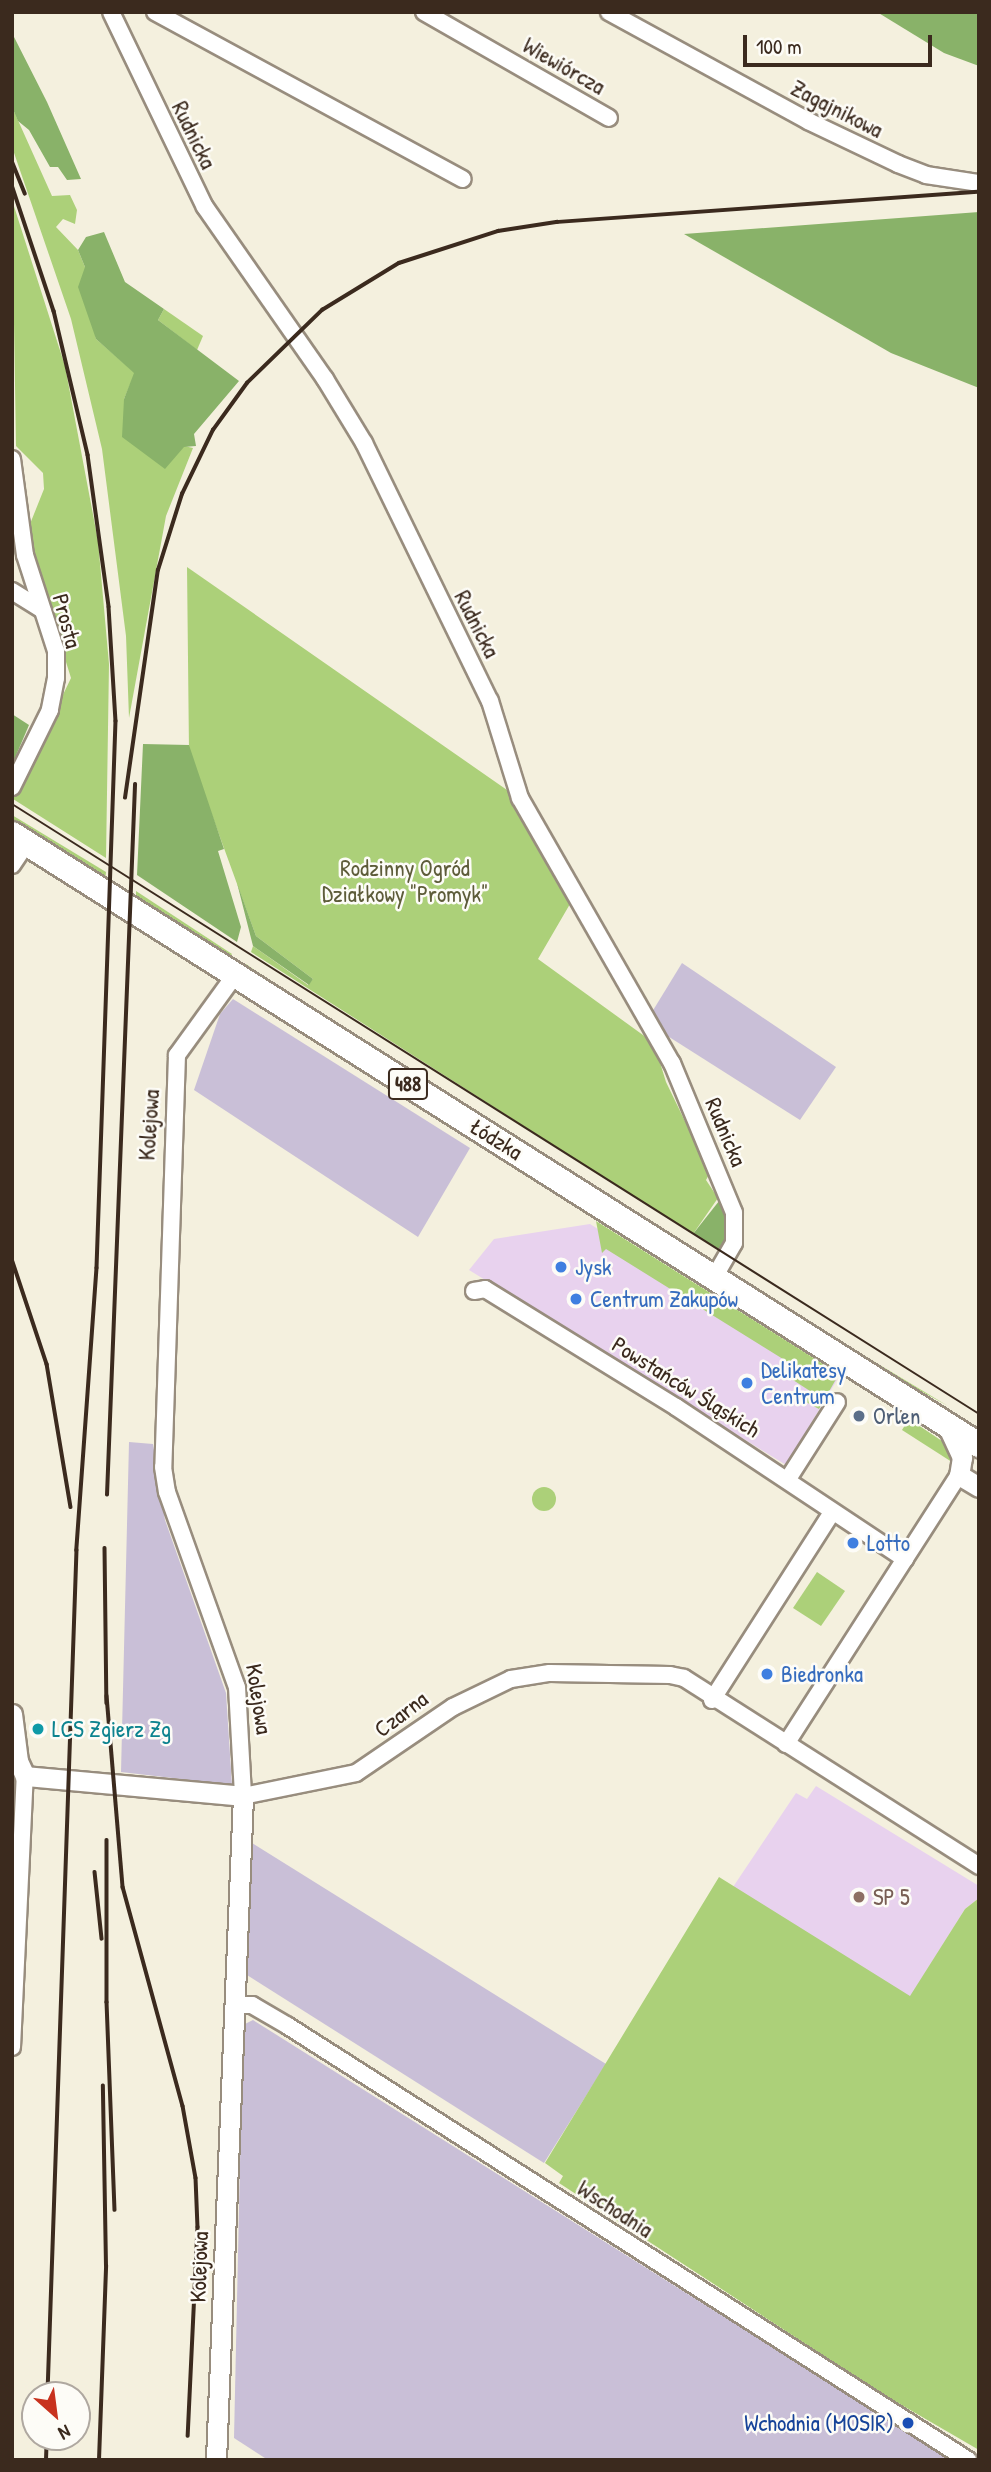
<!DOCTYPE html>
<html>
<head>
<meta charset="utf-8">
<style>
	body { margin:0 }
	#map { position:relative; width:991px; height:2472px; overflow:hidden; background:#f4f0de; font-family:"Patrick Hand",sans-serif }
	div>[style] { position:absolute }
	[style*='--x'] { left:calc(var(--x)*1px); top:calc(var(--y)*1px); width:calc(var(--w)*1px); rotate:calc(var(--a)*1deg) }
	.built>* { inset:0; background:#e8d2ee }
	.industrial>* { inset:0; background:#c9bfd7 }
	.green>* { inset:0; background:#acd079 }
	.round { border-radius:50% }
	.forest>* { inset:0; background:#89b269 }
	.roads { filter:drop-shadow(2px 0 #988d7e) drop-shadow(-2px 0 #988d7e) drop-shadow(0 2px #988d7e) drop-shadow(0 -2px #988d7e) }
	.minor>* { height:16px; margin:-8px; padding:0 8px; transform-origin:8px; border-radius:8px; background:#fff }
	.tertiary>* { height:19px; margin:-9.5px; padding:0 9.5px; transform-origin:9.5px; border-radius:9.5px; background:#fff }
	.primary>* { height:24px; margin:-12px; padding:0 12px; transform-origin:12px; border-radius:12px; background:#fff }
	.tram>* { height:2px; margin:-1px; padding:0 1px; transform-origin:1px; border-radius:1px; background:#3b2a1e }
	.rail>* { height:3.5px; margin:-1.75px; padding:0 1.75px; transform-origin:1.75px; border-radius:1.75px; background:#3b2a1e }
	.dots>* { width:19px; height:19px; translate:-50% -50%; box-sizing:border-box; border:4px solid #fdfcf7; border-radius:50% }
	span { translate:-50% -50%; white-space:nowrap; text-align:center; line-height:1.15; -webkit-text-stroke:5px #fdfcf7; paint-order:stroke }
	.shield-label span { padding:2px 5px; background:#fdfcf7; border:2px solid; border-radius:5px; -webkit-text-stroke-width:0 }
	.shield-label { font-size:21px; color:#3b2a1e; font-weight:700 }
	.street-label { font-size:23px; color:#3b2a1e }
	.park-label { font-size:23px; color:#5d5c39 }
	.shop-label { font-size:23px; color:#366cbe }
	.left { translate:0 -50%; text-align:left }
	.service-label { font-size:23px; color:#4e5e75 }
	.culture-label { font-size:23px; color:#0d838f }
	.education-label { font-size:23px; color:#785e54 }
	.transit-label { font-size:23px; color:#164399 }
	.right { translate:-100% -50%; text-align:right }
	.frame { position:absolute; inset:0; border:14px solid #3b2a1e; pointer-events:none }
	.north { position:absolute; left:21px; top:2381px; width:70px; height:70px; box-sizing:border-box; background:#fdfcf7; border:2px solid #afa8a0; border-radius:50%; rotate:152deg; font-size:19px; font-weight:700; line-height:28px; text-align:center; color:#3b2a1e }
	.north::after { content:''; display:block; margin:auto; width:24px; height:32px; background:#c8321e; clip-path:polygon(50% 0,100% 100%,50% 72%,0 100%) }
	.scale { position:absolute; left:743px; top:35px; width:189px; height:32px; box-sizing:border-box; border:4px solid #3b2a1e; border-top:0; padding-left:9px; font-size:21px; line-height:24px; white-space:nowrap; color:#3b2a1e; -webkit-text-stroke:5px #fdfcf7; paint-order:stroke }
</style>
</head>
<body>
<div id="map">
	<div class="built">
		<i style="clip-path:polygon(590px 1224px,837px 1380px,786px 1465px,469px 1270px,494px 1239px)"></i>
		<i style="clip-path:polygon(816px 1786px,979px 1886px,979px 1898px,965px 1909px,910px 1997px,733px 1887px,796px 1793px,807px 1799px)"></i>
	</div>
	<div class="industrial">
		<i style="clip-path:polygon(682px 963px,836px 1067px,800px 1120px,666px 1035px,652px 1012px)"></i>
		<i style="clip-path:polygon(233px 999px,470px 1148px,418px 1237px,194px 1090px,220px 1014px)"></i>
		<i style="clip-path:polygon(129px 1442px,153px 1444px,165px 1520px,226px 1693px,232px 1785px,121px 1772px)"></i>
		<i style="clip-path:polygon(252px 1843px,606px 2064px,544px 2163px,247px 1975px)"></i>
		<i style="clip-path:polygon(253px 2020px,951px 2460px,268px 2460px,234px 2438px,243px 2025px)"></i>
	</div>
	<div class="green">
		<i style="clip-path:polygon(12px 107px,52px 196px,70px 195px,77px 210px,75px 224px,63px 219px,56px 227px,78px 250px,85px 267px,96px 339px,135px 373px,124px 399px,184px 446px,193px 448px,166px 516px,129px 718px,126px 636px,102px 449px,71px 319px,12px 147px)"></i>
		<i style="clip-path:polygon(12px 200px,65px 366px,98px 541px,109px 664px,106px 858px,13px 799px,71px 678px,26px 534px,44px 489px,43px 473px,16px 446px)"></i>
		<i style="clip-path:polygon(164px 309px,203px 336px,197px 350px,158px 320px)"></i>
		<i style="clip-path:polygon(187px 567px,507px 790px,570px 904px,538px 959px,654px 1043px,666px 1082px,710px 1173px,706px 1180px,718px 1198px,693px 1234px,251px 952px,253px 946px,308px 985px,313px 979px,256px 936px,189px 752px)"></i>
		<i style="clip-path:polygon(12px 815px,106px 872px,105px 881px,12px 824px)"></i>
		<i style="clip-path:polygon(136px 891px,232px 954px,229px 958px,136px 901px)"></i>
		<i style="clip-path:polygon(246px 964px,291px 995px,715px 1261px,246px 969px)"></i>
		<i style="clip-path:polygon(596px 1221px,839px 1374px,819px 1409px,804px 1401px,810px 1391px,793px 1380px,799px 1369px,606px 1249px,602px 1253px)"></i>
		<i style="clip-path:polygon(855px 1350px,948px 1406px,859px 1357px)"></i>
		<i style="clip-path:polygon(909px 1419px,951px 1447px,955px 1464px,902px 1430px)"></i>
		<i class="round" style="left:532px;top:1487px;width:24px;height:24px"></i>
		<i style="clip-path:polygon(817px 1572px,845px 1591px,821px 1626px,793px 1608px)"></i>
		<i style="clip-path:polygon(719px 1877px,910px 1996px,965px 1909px,979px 1898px,979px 2450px,881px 2393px,559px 2183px,563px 2176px,545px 2163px)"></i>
	</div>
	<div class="forest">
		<i style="clip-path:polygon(877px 12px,979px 12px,979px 66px,944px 53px)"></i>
		<i style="clip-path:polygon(12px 33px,47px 102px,81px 179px,67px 180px,58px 167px,50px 167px,29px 130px,18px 121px,12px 107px)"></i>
		<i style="clip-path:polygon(979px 212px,979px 388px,891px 353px,684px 234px)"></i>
		<i style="clip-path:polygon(104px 232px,125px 282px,164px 309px,158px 320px,239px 381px,194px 434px,196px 446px,184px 447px,165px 469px,122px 437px,124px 399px,134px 373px,96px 339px,78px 287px,85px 267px,78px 250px,86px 237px)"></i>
		<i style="clip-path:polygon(12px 714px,29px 725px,12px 765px)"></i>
		<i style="clip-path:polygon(143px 744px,189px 745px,224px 849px,218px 851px,241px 927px,237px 942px,137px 875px)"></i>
		<i style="clip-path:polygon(237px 883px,256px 936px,313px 979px,309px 985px,253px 946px)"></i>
		<i style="clip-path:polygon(723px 1196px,733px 1221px,724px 1252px,693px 1234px)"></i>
	</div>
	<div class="roads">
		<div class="minor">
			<i style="--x:111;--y:12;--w:216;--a:64.3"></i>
			<i style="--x:205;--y:207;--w:210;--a:55.1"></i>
			<i style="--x:325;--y:379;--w:75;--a:58.6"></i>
			<i style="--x:364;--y:443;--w:287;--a:64"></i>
			<i style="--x:490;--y:701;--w:102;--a:72.8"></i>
			<i style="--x:520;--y:798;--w:305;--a:60.2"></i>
			<i style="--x:672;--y:1063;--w:162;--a:67.5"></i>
			<i style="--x:734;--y:1213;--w:30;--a:90"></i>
			<i style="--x:734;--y:1243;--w:38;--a:120"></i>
			<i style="--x:155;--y:12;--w:350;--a:28.5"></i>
			<i style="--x:424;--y:12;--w:213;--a:29.8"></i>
			<i style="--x:609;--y:12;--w:227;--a:28.7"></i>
			<i style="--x:808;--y:121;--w:100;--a:25.5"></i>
			<i style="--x:898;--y:164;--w:30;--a:21"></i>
			<i style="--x:926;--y:175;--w:54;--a:8.6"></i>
			<i style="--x:12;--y:459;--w:97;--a:82.3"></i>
			<i style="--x:25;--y:555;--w:101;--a:72.1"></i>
			<i style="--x:56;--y:651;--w:27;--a:90"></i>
			<i style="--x:56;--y:678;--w:33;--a:101"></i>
			<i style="--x:50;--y:710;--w:86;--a:116.3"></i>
			<i style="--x:12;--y:591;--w:36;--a:32"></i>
			<i style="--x:12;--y:865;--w:27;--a:-56"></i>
			<i style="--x:235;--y:975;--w:99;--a:125.9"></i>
			<i style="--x:177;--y:1055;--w:412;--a:91.9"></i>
			<i style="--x:163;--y:1467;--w:25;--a:81"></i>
			<i style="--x:167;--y:1492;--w:207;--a:70.3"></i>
			<i style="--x:237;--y:1687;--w:109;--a:86.8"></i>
			<i style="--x:243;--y:1796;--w:115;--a:-11.5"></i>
			<i style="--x:356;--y:1773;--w:117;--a:-34.2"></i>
			<i style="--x:453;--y:1707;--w:64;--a:-25.8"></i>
			<i style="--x:511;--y:1679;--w:39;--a:-9"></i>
			<i style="--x:550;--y:1673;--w:120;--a:1"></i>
			<i style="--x:670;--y:1675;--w:14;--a:12"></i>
			<i style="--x:684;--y:1678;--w:350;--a:32.5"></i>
			<i style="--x:474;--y:1291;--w:11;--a:-10"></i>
			<i style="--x:485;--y:1289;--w:225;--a:31.7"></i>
			<i style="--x:676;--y:1407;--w:275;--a:33.6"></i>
			<i style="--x:788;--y:1479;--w:91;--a:-57.5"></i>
			<i style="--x:712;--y:1700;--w:223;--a:-57.4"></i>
			<i style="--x:786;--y:1744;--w:320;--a:-57.3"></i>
			<i style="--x:235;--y:2005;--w:17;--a:0"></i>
			<i style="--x:252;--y:2005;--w:42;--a:30.3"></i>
			<i style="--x:288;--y:2026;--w:807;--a:32.55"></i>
			<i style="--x:12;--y:2047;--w:271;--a:-87.3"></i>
		</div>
		<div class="tertiary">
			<i style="--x:946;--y:1423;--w:38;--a:65"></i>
			<i style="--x:962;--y:1457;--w:18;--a:99"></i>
			<i style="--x:959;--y:1475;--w:23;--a:31"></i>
			<i style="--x:12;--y:1714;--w:47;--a:82.7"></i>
			<i style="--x:18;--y:1761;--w:17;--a:65"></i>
			<i style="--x:25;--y:1776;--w:219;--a:5.2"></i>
			<i style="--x:243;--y:1796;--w:665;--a:92.33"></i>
		</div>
		<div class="primary">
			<i style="--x:12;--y:834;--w:1144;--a:32.29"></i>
		</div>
	</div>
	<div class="tram">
		<i style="--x:12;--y:804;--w:1143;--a:32.24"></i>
	</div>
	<div class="rail">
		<i style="--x:12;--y:161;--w:35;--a:68"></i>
		<i style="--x:12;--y:185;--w:133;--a:71.6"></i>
		<i style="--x:54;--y:311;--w:148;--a:76.7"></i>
		<i style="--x:88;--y:455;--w:153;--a:82.1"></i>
		<i style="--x:109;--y:607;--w:114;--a:86.5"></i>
		<i style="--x:116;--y:721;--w:547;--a:91.99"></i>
		<i style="--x:97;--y:1268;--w:283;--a:94.1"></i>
		<i style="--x:77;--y:1550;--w:845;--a:91.97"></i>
		<i style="--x:125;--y:798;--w:230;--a:-81.8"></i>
		<i style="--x:158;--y:570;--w:80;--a:-72.5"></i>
		<i style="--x:182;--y:494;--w:71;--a:-64.2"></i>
		<i style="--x:213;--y:430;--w:58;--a:-54.1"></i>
		<i style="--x:247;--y:383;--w:105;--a:-44.2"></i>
		<i style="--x:322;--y:310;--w:90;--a:-31.4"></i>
		<i style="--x:399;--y:263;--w:104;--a:-17.9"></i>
		<i style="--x:498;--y:231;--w:60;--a:-8.7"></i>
		<i style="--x:557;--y:222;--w:423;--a:-4.1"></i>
		<i style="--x:12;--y:1259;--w:111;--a:71.6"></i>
		<i style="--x:47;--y:1364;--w:145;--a:80.5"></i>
		<i style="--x:107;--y:1495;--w:711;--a:-87.74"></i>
		<i style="--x:105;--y:1548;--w:155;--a:89.3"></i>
		<i style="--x:107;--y:1696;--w:192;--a:85.2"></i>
		<i style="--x:123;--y:1887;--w:227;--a:74.7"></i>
		<i style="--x:183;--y:2106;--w:73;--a:79.8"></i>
		<i style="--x:196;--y:2178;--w:49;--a:87.7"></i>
		<i style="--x:198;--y:2227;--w:209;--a:92.7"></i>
		<i style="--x:107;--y:1840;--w:162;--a:90"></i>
		<i style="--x:107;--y:2002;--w:208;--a:87.8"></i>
		<i style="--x:95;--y:1872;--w:67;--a:84"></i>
		<i style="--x:46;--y:2460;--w:23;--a:-88"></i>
		<i style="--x:99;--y:2460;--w:194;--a:-87.9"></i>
		<i style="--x:106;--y:2266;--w:180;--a:-91"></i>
	</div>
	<div class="dots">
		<i style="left:561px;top:1267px;background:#3f7fe0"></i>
		<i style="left:576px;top:1299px;background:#3f7fe0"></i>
		<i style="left:747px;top:1383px;background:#3f7fe0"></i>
		<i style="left:859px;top:1416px;background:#5c6f8a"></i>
		<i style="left:853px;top:1543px;background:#3f7fe0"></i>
		<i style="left:767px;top:1674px;background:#3f7fe0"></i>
		<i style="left:38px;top:1729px;background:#0f9aa8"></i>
		<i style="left:859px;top:1897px;background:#8d6e63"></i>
		<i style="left:908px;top:2423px;background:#1a4fb4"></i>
	</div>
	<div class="shield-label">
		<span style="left:408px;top:1084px">488</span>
	</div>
	<div class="street-label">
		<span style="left:564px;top:66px;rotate:30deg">Wiewiórcza</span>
		<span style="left:837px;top:109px;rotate:27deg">Zagajnikowa</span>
		<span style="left:194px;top:135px;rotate:64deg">Rudnicka</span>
		<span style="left:67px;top:621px;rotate:75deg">Prosta</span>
		<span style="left:477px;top:624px;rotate:63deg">Rudnicka</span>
		<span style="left:149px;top:1125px;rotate:-86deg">Kolejowa</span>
		<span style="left:726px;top:1132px;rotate:67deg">Rudnicka</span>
		<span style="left:496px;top:1139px;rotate:32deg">Łódzka</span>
		<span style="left:686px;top:1387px;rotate:32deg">Powstańców Śląskich</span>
		<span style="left:259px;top:1699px;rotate:81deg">Kolejowa</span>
		<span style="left:401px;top:1714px;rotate:-37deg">Czarna</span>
		<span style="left:615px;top:2209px;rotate:33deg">Wschodnia</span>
		<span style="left:199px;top:2267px;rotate:-88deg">Kolejowa</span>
	</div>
	<div class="park-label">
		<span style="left:405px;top:881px">Rodzinny Ogród<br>Działkowy "Promyk"</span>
	</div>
	<div class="shop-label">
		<span class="left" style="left:575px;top:1267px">Jysk</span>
		<span class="left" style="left:590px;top:1299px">Centrum Zakupów</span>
		<span class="left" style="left:761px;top:1383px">Delikatesy<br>Centrum</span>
		<span class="left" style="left:867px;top:1543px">Lotto</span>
		<span class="left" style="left:781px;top:1674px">Biedronka</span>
	</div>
	<div class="service-label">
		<span class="left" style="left:873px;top:1416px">Orlen</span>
	</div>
	<div class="culture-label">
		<span class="left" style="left:52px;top:1729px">LCS Zgierz Zg</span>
	</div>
	<div class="education-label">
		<span class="left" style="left:873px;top:1897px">SP 5</span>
	</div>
	<div class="transit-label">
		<span class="right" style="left:894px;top:2423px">Wchodnia (MOSIR)</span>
	</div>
	<div class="frame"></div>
	<div class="north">N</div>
	<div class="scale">100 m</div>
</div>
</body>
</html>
